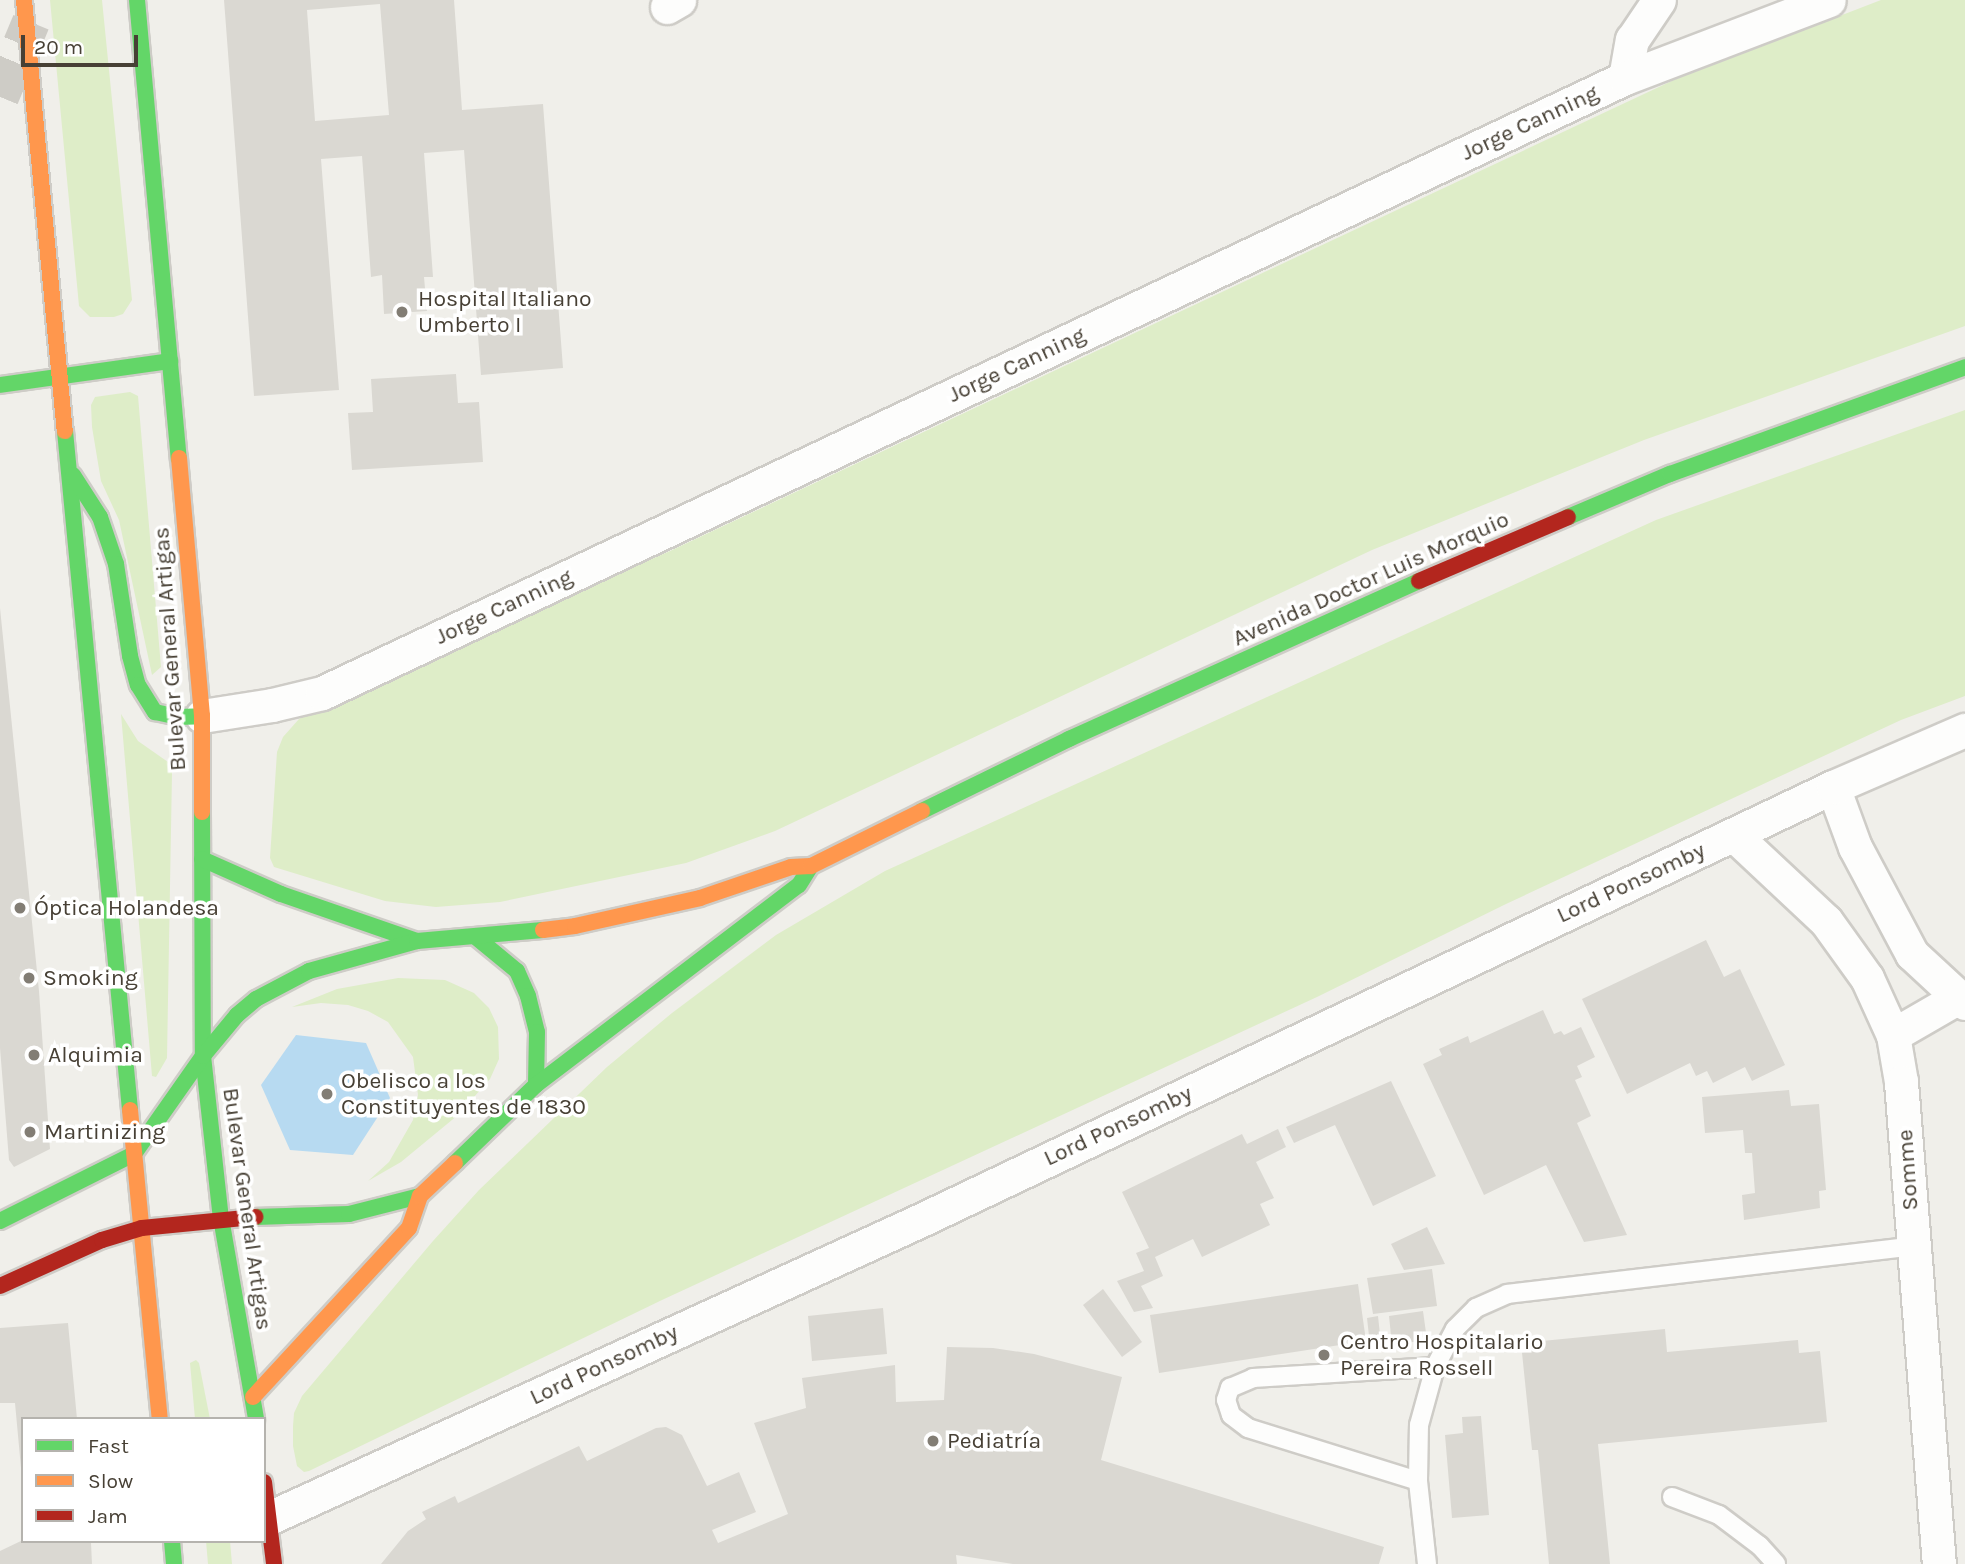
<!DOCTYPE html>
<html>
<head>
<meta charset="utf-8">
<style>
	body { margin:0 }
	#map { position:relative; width:1965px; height:1564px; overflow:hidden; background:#f0efea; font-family:Karla,sans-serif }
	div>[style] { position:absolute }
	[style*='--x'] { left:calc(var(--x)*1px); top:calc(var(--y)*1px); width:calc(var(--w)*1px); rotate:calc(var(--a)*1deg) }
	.green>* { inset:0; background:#deedc8 }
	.water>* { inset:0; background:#b7daf1 }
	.building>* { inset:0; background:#dad8d2 }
	.secondary-tunnel>* { height:38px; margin-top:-19px; transform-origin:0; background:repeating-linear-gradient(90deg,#ceccc6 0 38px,transparent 0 57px) }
	.roads { filter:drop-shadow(2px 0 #ceccc7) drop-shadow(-2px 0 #ceccc7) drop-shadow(0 2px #ceccc7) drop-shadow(0 -2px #ceccc7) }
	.lane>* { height:18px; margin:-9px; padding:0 9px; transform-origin:9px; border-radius:9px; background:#fdfdfc }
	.street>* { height:33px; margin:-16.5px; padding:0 16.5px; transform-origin:16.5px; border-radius:16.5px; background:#fdfdfc }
	.fast>* { height:16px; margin:-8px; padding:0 8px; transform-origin:8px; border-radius:8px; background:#63d668 }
	.slow>* { height:16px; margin:-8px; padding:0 8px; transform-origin:8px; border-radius:8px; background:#ff974d }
	.jam>* { height:16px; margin:-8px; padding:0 8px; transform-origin:8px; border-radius:8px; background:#b3261e }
	.dots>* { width:19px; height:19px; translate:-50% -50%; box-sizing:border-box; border:4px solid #fff; border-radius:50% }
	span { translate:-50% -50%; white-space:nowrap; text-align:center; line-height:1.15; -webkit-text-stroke:7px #fff; paint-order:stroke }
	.street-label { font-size:23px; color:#474035 }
	.poi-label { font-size:23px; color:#474035 }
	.left { translate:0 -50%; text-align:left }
	.legend { position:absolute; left:21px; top:1417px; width:245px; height:126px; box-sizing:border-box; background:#fff; border:2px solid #b5b3ae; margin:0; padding:9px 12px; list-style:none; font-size:21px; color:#474035 }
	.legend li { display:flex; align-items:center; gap:14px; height:35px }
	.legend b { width:35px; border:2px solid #b5b3ae }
	.scale { position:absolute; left:21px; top:35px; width:117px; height:32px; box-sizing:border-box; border:4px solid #474035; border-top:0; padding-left:9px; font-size:21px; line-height:24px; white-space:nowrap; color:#474035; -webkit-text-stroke:5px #fff; paint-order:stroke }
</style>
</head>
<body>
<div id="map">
	<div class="green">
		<i style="clip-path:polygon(50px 0,102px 0,132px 300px,123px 314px,114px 317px,90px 317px,79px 306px)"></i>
		<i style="clip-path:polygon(1881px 0,1965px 0,1965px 326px,1644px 440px,1372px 550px,775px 831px,686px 863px,500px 902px,436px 907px,385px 901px,274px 867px,270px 858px,277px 752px,283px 737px,299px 719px,327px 702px,670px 551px,1676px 79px)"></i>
		<i style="clip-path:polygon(130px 392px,138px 396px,161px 667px,152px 675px,119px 520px,101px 481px,92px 427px,91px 405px,95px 397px)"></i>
		<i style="clip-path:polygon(1965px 410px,1965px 696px,1901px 720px,1506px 904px,1317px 997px,662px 1300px,309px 1471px,304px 1472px,297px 1466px,293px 1446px,293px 1426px,294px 1413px,302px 1396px,433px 1241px,479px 1190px,607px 1067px,672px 1013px,776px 935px,885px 871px,1656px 520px)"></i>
		<i style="clip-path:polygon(121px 714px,138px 741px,168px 762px,172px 773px,167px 1058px,156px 1077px,152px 1076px)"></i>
		<i style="clip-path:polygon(398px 978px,445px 980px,474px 993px,489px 1008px,498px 1027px,499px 1059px,490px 1079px,458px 1115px,401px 1162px,368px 1181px,389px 1162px,413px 1120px,418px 1095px,413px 1057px,388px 1022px,368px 1011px,348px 1005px,321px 1003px,292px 1007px,337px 989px)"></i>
		<i style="clip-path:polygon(196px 1360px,199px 1363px,210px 1419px,195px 1419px,190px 1363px)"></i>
		<i style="clip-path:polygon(206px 1541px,230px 1541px,232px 1564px,208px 1564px)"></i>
	</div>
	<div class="water">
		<i style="clip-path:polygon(296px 1035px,366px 1043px,390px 1098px,353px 1155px,290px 1150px,261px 1085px)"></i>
	</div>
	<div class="building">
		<i style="clip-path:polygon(evenodd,224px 0,454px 0,462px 110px,543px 104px,563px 368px,481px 375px,464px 150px,424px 153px,433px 277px,424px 277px,427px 311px,384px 314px,382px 275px,371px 277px,362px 156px,321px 159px,339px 390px,254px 396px,224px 0,380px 4px,389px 115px,315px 121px,307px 10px,380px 4px)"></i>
		<i style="clip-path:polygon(456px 374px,458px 403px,479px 402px,483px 462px,352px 470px,348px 413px,373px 412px,371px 379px)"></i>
		<i style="clip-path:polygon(0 608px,39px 991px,50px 1149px,14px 1167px,9px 1160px,0 1048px)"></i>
		<i style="clip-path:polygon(1706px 940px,1724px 977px,1740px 969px,1785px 1065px,1752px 1081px,1745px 1067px,1713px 1083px,1707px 1071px,1696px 1076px,1690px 1063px,1627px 1094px,1582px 999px)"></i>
		<i style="clip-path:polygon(1543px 1010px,1554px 1034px,1561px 1031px,1564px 1035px,1581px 1027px,1595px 1057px,1577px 1066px,1582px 1077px,1575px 1080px,1591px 1116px,1577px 1123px,1627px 1235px,1584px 1242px,1546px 1165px,1484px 1195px,1423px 1064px,1442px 1055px,1439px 1049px,1468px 1036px,1470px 1043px)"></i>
		<i style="clip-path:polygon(1391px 1081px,1436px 1176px,1373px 1206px,1335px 1125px,1294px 1143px,1286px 1127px)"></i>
		<i style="clip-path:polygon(1789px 1090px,1791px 1106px,1819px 1104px,1826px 1190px,1819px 1191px,1820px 1208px,1744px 1220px,1742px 1195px,1755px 1193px,1752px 1153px,1745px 1153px,1743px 1130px,1705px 1133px,1702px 1097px)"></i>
		<i style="clip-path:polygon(1278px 1129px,1286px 1147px,1256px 1162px,1274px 1198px,1260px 1204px,1270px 1225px,1202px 1257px,1193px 1239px,1155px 1257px,1163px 1276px,1141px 1286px,1153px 1308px,1134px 1312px,1117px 1281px,1144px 1271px,1136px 1253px,1149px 1248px,1122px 1192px,1242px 1134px,1247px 1144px)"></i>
		<i style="clip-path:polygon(1427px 1227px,1445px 1264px,1404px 1270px,1391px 1244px)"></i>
		<i style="clip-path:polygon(1432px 1269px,1437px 1306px,1373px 1314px,1367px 1278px)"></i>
		<i style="clip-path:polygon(1358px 1284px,1366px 1341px,1159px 1373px,1150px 1315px)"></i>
		<i style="clip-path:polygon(1103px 1289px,1142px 1342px,1122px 1357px,1083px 1305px)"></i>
		<i style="clip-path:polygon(883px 1308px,887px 1354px,812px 1361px,808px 1316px)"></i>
		<i style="clip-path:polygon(1423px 1311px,1427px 1340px,1392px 1345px,1389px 1316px)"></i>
		<i style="clip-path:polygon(1378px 1316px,1381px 1344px,1370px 1345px,1367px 1318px)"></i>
		<i style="clip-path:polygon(68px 1323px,77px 1419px,23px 1419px,21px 1468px,15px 1403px,0 1403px,0 1328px)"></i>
		<i style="clip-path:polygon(1665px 1329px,1667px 1352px,1798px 1340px,1799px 1353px,1820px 1351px,1827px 1422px,1598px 1444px,1610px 1564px,1549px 1564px,1538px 1450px,1532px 1450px,1521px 1343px)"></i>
		<i style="clip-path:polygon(947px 1347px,993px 1348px,1034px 1354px,1122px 1377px,1101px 1460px,1384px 1547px,1379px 1564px,1013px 1564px,956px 1555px,957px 1564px,381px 1564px,408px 1531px,426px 1519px,422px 1512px,455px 1496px,458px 1503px,579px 1446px,587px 1461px,656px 1428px,666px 1427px,682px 1435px,707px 1486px,739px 1472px,756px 1512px,712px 1530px,718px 1543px,788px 1514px,754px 1423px,806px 1408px,802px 1378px,895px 1365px,896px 1402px,944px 1400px)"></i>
		<i style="clip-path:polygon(1481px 1416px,1489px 1515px,1452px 1518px,1445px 1435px,1463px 1433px,1462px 1417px)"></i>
		<i style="clip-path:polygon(23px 1540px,91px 1543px,92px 1564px,0 1564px,0 1551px)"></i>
	</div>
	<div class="secondary-tunnel">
		<i style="--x:0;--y:97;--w:81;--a:-67.5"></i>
	</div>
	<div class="roads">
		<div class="lane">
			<i style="--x:1418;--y:1481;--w:178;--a:-162.7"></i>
			<i style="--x:1248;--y:1428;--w:21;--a:-143"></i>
			<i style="--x:1231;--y:1415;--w:16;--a:-108"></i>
			<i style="--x:1226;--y:1400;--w:13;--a:-72"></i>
			<i style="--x:1230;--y:1388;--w:25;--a:-23"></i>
			<i style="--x:1253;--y:1378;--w:182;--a:-3.5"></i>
			<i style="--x:1672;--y:1497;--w:50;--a:21"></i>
			<i style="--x:1719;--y:1515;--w:51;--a:37.1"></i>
			<i style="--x:1760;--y:1546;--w:24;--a:48"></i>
			<i style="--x:1427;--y:1564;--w:83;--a:-96.2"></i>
			<i style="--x:1418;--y:1481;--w:56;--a:-89"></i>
			<i style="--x:1419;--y:1425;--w:60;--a:-74.6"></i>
			<i style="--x:1435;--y:1367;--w:43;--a:-62.2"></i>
			<i style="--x:1455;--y:1329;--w:30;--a:-45"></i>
			<i style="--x:1476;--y:1308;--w:34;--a:-24"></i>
			<i style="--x:1507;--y:1294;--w:410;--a:-6.7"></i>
		</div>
		<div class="street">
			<i style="--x:667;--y:7;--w:14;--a:-30"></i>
			<i style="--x:1625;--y:78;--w:39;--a:-80"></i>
			<i style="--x:1632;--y:40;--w:48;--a:-56"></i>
			<i style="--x:202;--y:716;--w:71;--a:-8.9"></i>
			<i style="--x:272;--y:705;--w:51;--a:-13.5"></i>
			<i style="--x:322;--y:693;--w:1441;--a:-25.27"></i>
			<i style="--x:1625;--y:78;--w:218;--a:-20.9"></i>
			<i style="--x:1833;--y:787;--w:64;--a:69.9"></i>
			<i style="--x:1855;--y:847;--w:121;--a:62"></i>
			<i style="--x:1912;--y:954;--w:72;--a:42.8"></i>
			<i style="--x:1734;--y:835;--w:126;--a:43.1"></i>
			<i style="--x:1826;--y:921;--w:70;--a:54.3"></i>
			<i style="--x:1867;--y:978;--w:63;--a:65.5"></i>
			<i style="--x:1893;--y:1035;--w:48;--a:80.3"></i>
			<i style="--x:1901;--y:1082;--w:483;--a:85.5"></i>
			<i style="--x:1893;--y:1035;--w:74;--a:-30"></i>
			<i style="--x:269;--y:1518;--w:717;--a:-24.56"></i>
			<i style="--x:921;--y:1220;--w:1010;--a:-25.4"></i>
			<i style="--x:1833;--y:787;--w:144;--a:-23.4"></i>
		</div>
		<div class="fast">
			<i style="--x:137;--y:0;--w:460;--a:84.8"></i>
			<i style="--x:0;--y:385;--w:172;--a:-8"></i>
			<i style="--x:65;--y:431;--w:682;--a:84.53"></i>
			<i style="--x:73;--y:475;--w:50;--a:57.3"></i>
			<i style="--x:100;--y:517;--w:50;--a:71.2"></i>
			<i style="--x:116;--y:564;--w:93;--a:81.3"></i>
			<i style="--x:130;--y:656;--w:30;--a:75"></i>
			<i style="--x:138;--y:685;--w:32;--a:58"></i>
			<i style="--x:155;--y:712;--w:24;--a:12"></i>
			<i style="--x:178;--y:717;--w:24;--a:-2"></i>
			<i style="--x:1568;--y:517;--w:111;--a:-22.9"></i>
			<i style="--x:1670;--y:474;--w:314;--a:-19.9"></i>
			<i style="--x:922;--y:811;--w:164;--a:-26.1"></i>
			<i style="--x:1069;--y:739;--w:384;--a:-24.3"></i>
			<i style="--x:202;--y:812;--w:244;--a:89.8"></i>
			<i style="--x:203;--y:1056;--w:163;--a:83.7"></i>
			<i style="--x:221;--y:1218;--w:204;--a:80.1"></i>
			<i style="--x:202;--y:859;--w:86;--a:23.9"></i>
			<i style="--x:281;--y:894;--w:144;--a:19.1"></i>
			<i style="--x:477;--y:938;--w:52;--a:39.5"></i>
			<i style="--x:517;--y:971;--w:27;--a:66"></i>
			<i style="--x:528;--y:996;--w:37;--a:76"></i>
			<i style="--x:537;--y:1032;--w:53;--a:91.1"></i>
			<i style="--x:455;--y:1163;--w:112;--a:-43.9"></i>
			<i style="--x:536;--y:1085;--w:330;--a:-37.3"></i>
			<i style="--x:799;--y:885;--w:22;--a:-58"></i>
			<i style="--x:255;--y:1217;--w:94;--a:-1.8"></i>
			<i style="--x:349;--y:1214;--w:73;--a:-14.2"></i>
			<i style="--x:0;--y:1221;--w:150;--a:-26.6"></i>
			<i style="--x:134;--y:1154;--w:120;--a:-54.9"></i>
			<i style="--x:203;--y:1056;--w:53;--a:-50.3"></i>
			<i style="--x:237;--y:1015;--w:25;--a:-40"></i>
			<i style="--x:256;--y:999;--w:60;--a:-27.8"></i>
			<i style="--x:309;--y:971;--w:112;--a:-15.5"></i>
			<i style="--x:417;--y:941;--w:126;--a:-5"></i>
			<i style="--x:172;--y:1541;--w:23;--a:85"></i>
		</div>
		<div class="slow">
			<i style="--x:24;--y:0;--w:433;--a:84.6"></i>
			<i style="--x:179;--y:458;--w:259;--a:84.9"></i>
			<i style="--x:202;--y:716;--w:96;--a:90"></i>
			<i style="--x:543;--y:930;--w:32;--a:-7"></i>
			<i style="--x:575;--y:926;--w:128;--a:-12.6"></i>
			<i style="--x:700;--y:898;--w:96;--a:-18.8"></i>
			<i style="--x:791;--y:867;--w:20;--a:-3"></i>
			<i style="--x:811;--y:866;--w:124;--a:-26.4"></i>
			<i style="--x:130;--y:1110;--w:310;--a:84.5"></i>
			<i style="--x:253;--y:1397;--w:230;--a:-47.3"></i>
			<i style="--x:409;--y:1228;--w:34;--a:-71"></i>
			<i style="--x:420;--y:1196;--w:48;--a:-43.3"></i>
		</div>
		<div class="jam">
			<i style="--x:1419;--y:581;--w:162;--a:-23.2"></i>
			<i style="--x:0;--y:1286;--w:112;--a:-24.3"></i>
			<i style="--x:102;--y:1240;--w:42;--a:-16.7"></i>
			<i style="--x:142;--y:1228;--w:114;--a:-5.6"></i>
			<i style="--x:264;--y:1482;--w:83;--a:83"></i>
		</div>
	</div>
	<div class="dots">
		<i style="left:402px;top:312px;background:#827d74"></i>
		<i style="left:20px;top:908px;background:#827d74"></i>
		<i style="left:29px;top:978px;background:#827d74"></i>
		<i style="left:34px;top:1055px;background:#827d74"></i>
		<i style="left:327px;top:1094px;background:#827d74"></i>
		<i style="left:30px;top:1132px;background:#827d74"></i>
		<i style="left:1324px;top:1355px;background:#827d74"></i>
		<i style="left:933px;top:1441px;background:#827d74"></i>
	</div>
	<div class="street-label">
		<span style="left:1530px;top:123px;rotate:-25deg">Jorge Canning</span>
		<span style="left:1017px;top:365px;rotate:-25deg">Jorge Canning</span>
		<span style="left:1371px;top:579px;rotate:-24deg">Avenida Doctor Luis Morquio</span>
		<span style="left:504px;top:607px;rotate:-25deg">Jorge Canning</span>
		<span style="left:170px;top:649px;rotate:-94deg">Bulevar General Artigas</span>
		<span style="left:1631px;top:883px;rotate:-25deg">Lord Ponsomby</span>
		<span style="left:1118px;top:1126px;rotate:-25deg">Lord Ponsomby</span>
		<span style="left:1908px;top:1170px;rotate:-94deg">Somme</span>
		<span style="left:247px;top:1209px;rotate:82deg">Bulevar General Artigas</span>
		<span style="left:604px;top:1365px;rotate:-25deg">Lord Ponsomby</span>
	</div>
	<div class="poi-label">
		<span class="left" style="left:418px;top:312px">Hospital Italiano<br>Umberto I</span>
		<span class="left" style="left:34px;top:908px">Óptica Holandesa</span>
		<span class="left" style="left:43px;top:978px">Smoking</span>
		<span class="left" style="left:48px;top:1055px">Alquimia</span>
		<span class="left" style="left:341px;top:1094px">Obelisco a los<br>Constituyentes de 1830</span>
		<span class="left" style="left:44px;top:1132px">Martinizing</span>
		<span class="left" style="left:1340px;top:1355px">Centro Hospitalario<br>Pereira Rossell</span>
		<span class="left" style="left:947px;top:1441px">Pediatría</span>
	</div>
	<ul class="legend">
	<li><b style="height:9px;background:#63d668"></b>Fast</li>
	<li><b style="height:9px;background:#ff974d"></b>Slow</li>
	<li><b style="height:9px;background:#b3261e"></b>Jam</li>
	</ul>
	<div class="scale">20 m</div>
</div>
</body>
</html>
